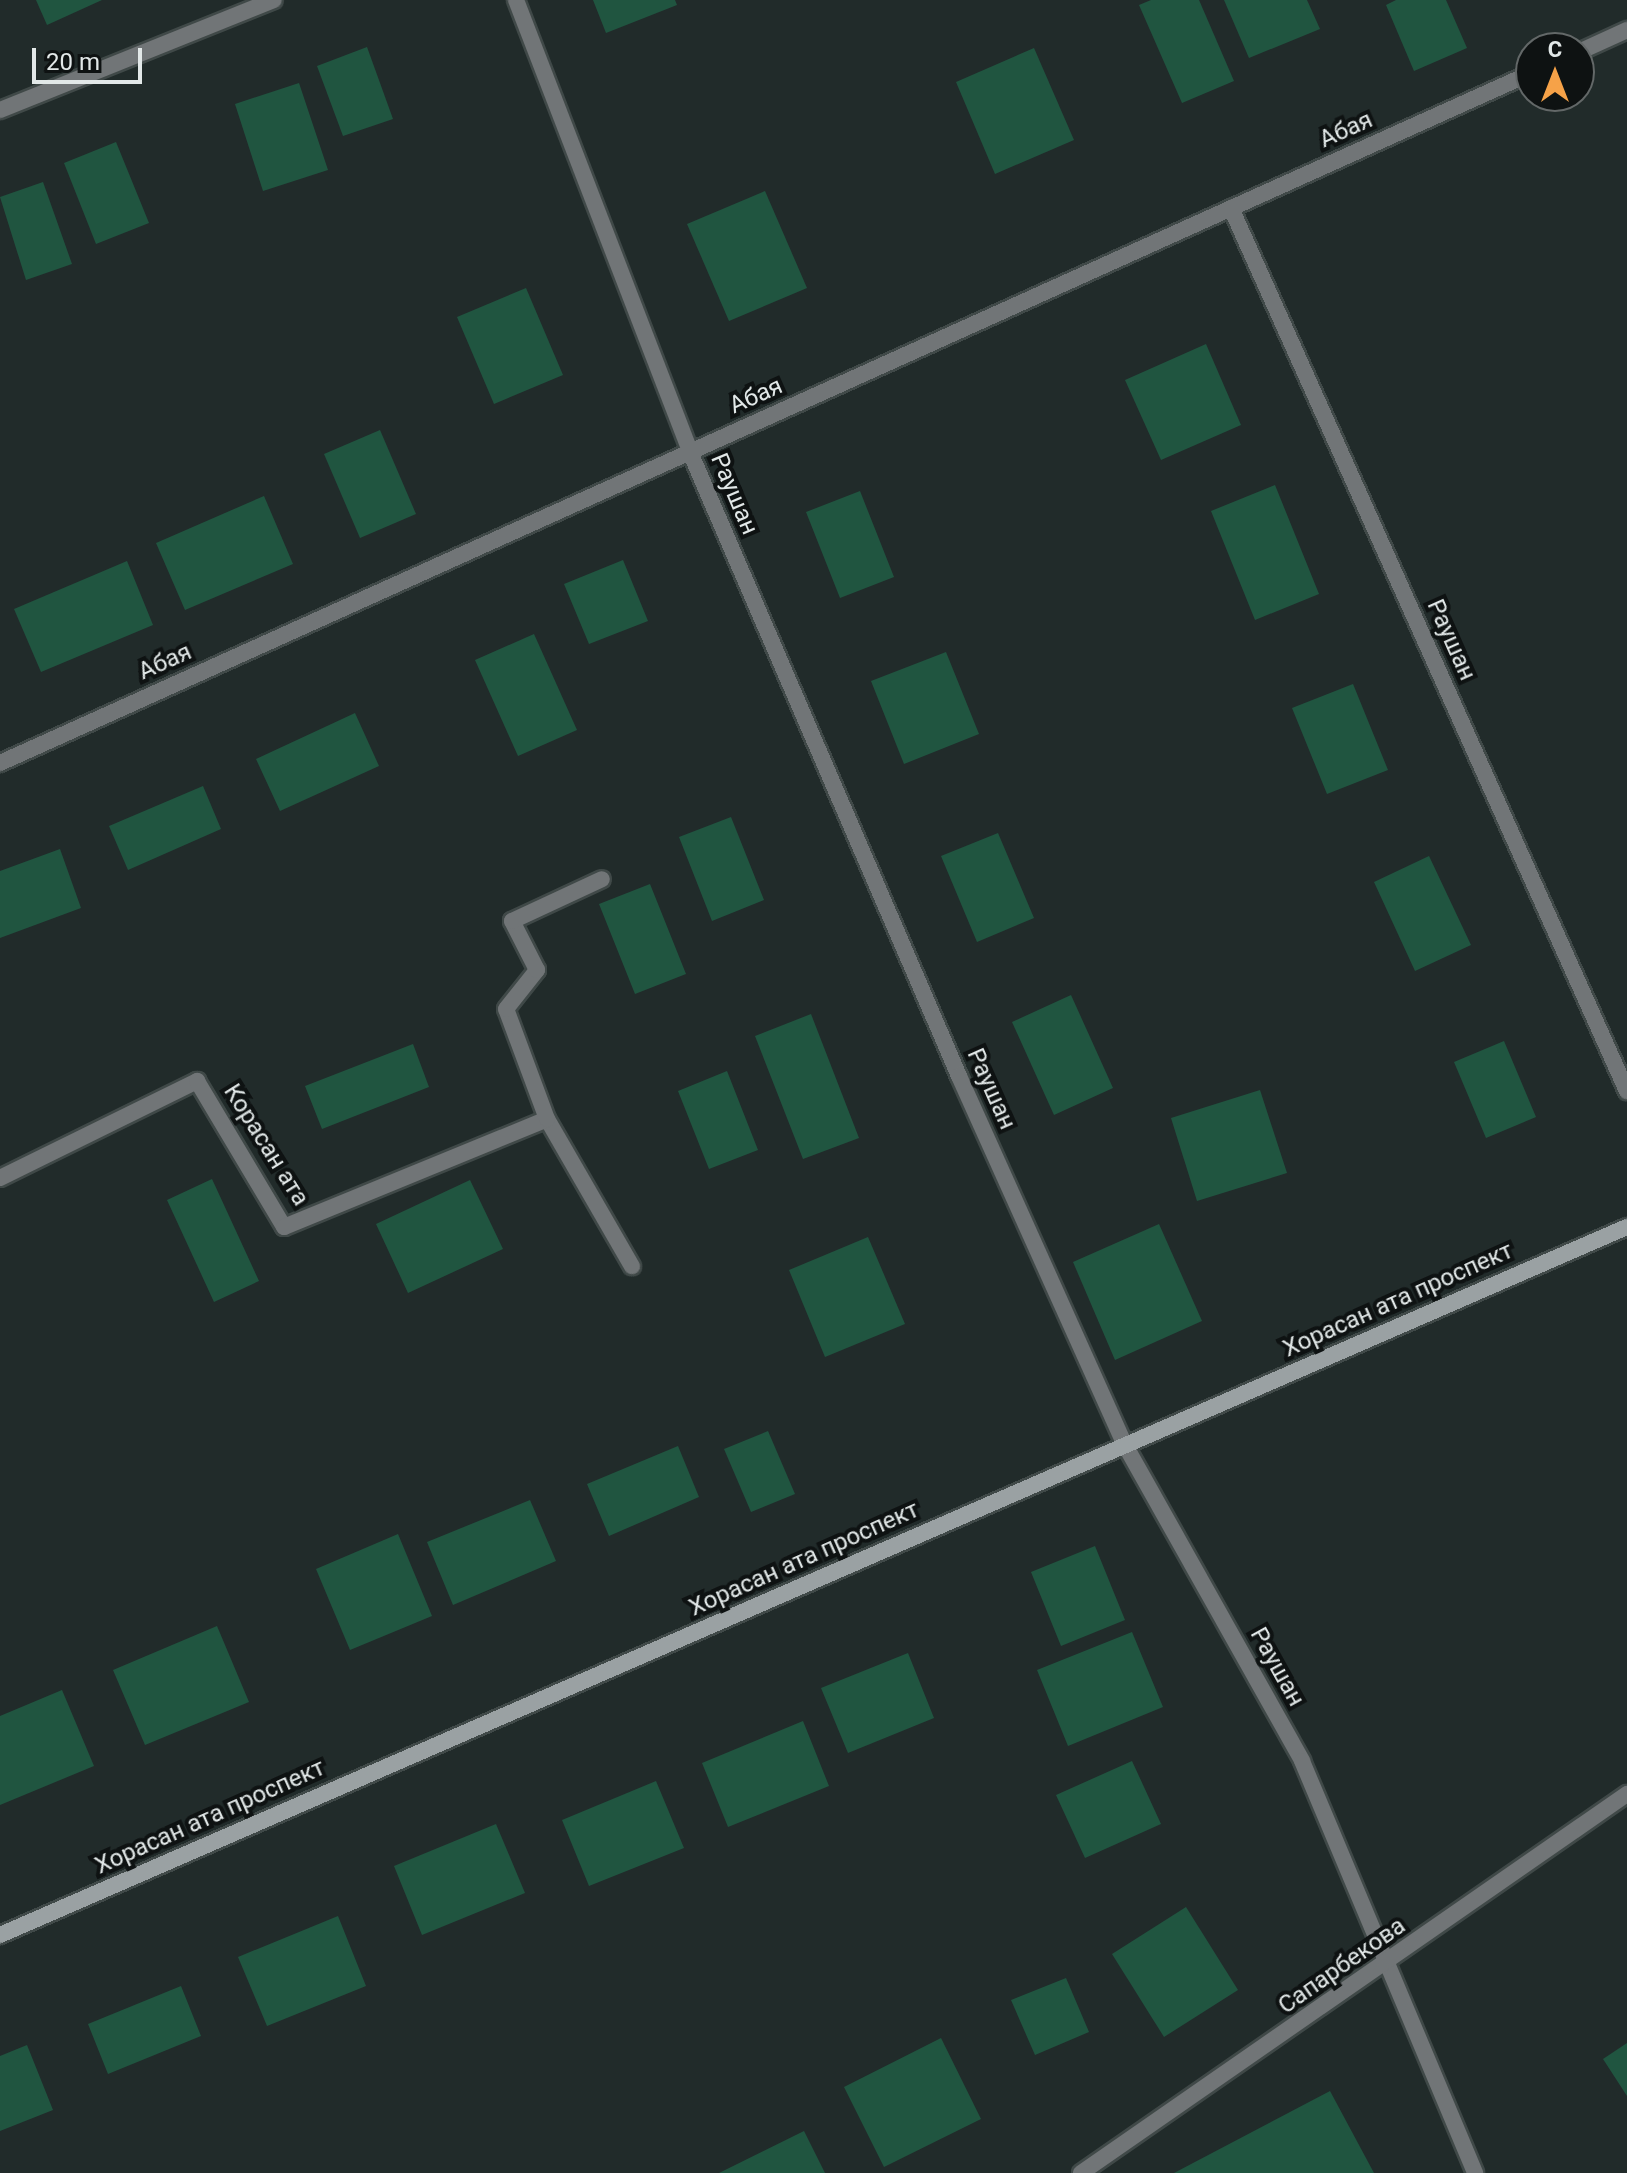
<!DOCTYPE html>
<html>
<head>
<meta charset="utf-8">
<style>
	body { margin:0 }
	#map { position:relative; width:1627px; height:2173px; overflow:hidden; background:#212b2a; font-family:Roboto,sans-serif }
	div>[style] { position:absolute }
	[style*='--x'] { left:calc(var(--x)*1px); top:calc(var(--y)*1px); width:calc(var(--w)*1px); rotate:calc(var(--a)*1deg) }
	.building>* { inset:0; background:#205540 }
	.roads { filter:drop-shadow(2px 0 #404948) drop-shadow(-2px 0 #404948) drop-shadow(0 2px #404948) drop-shadow(0 -2px #404948) }
	.minor>* { height:16px; margin:-8px; padding:0 8px; transform-origin:8px; border-radius:8px; background:#717577 }
	.secondary>* { height:16px; margin:-8px; padding:0 8px; transform-origin:8px; border-radius:8px; background:#9aa1a3 }
	span { translate:-50% -50%; white-space:nowrap; text-align:center; line-height:1.15; -webkit-text-stroke:8px #0e1212; paint-order:stroke }
	.street-label { font-size:24px; color:#e2e8e8 }
	.north { position:absolute; left:1515px; top:32px; width:80px; height:80px; box-sizing:border-box; background:#0e1212; border:2px solid #636868; border-radius:50%; rotate:0deg; font-size:22px; font-weight:700; line-height:32px; text-align:center; color:#e2e8e8 }
	.north::after { content:''; display:block; margin:auto; width:28px; height:36px; background:#f6a248; clip-path:polygon(50% 0,100% 100%,50% 72%,0 100%) }
	.scale { position:absolute; left:32px; top:48px; width:110px; height:36px; box-sizing:border-box; border:4px solid #e2e8e8; border-top:0; padding-left:10px; font-size:24px; line-height:28px; white-space:nowrap; color:#e2e8e8; -webkit-text-stroke:6px #0e1212; paint-order:stroke }
</style>
</head>
<body>
<div id="map">
	<div class="building">
		<i style="clip-path:polygon(36px 0,102px 0,47px 25px)"></i>
		<i style="clip-path:polygon(593px 0,675px 0,677px 5px,606px 33px)"></i>
		<i style="clip-path:polygon(1151px 0,1199px 0,1234px 81px,1182px 103px,1139px 5px)"></i>
		<i style="clip-path:polygon(1224px 0,1307px 0,1320px 29px,1249px 58px)"></i>
		<i style="clip-path:polygon(1396px 0,1446px 0,1467px 48px,1414px 71px,1386px 5px)"></i>
		<i style="clip-path:polygon(367px 47px,393px 119px,343px 136px,317px 66px)"></i>
		<i style="clip-path:polygon(1034px 48px,1074px 140px,995px 174px,956px 82px)"></i>
		<i style="clip-path:polygon(299px 83px,328px 170px,263px 191px,235px 104px)"></i>
		<i style="clip-path:polygon(116px 142px,149px 223px,96px 244px,64px 163px)"></i>
		<i style="clip-path:polygon(43px 182px,72px 264px,26px 280px,0 197px)"></i>
		<i style="clip-path:polygon(765px 191px,807px 288px,729px 321px,687px 224px)"></i>
		<i style="clip-path:polygon(526px 288px,563px 375px,494px 404px,457px 317px)"></i>
		<i style="clip-path:polygon(1206px 344px,1241px 425px,1161px 460px,1125px 380px)"></i>
		<i style="clip-path:polygon(380px 430px,416px 514px,360px 538px,324px 454px)"></i>
		<i style="clip-path:polygon(1275px 485px,1319px 594px,1255px 620px,1211px 511px)"></i>
		<i style="clip-path:polygon(860px 491px,894px 577px,840px 598px,806px 512px)"></i>
		<i style="clip-path:polygon(264px 496px,293px 564px,185px 610px,156px 543px)"></i>
		<i style="clip-path:polygon(623px 560px,648px 621px,589px 644px,564px 584px)"></i>
		<i style="clip-path:polygon(127px 561px,153px 625px,41px 672px,14px 609px)"></i>
		<i style="clip-path:polygon(534px 634px,577px 730px,518px 756px,475px 660px)"></i>
		<i style="clip-path:polygon(946px 652px,979px 734px,904px 764px,871px 681px)"></i>
		<i style="clip-path:polygon(1353px 684px,1388px 770px,1327px 794px,1292px 708px)"></i>
		<i style="clip-path:polygon(355px 713px,379px 766px,280px 811px,256px 759px)"></i>
		<i style="clip-path:polygon(203px 786px,221px 829px,128px 870px,109px 826px)"></i>
		<i style="clip-path:polygon(731px 817px,764px 900px,712px 921px,679px 837px)"></i>
		<i style="clip-path:polygon(998px 833px,1034px 918px,977px 942px,941px 856px)"></i>
		<i style="clip-path:polygon(60px 849px,81px 908px,0 938px,0 871px)"></i>
		<i style="clip-path:polygon(1429px 856px,1471px 945px,1415px 971px,1374px 882px)"></i>
		<i style="clip-path:polygon(650px 884px,686px 974px,635px 994px,599px 904px)"></i>
		<i style="clip-path:polygon(1071px 995px,1113px 1088px,1054px 1115px,1012px 1022px)"></i>
		<i style="clip-path:polygon(811px 1014px,859px 1138px,803px 1159px,755px 1036px)"></i>
		<i style="clip-path:polygon(1504px 1041px,1536px 1117px,1486px 1138px,1454px 1062px)"></i>
		<i style="clip-path:polygon(413px 1044px,429px 1087px,322px 1129px,305px 1086px)"></i>
		<i style="clip-path:polygon(727px 1071px,758px 1150px,709px 1169px,678px 1091px)"></i>
		<i style="clip-path:polygon(1260px 1090px,1287px 1173px,1197px 1201px,1171px 1118px)"></i>
		<i style="clip-path:polygon(212px 1179px,259px 1281px,214px 1302px,167px 1200px)"></i>
		<i style="clip-path:polygon(470px 1180px,503px 1249px,408px 1293px,376px 1224px)"></i>
		<i style="clip-path:polygon(1159px 1224px,1202px 1321px,1115px 1360px,1073px 1262px)"></i>
		<i style="clip-path:polygon(868px 1237px,905px 1324px,825px 1357px,789px 1270px)"></i>
		<i style="clip-path:polygon(768px 1431px,795px 1494px,751px 1512px,724px 1449px)"></i>
		<i style="clip-path:polygon(678px 1446px,699px 1497px,609px 1536px,587px 1484px)"></i>
		<i style="clip-path:polygon(530px 1500px,556px 1561px,453px 1605px,427px 1542px)"></i>
		<i style="clip-path:polygon(398px 1534px,432px 1616px,350px 1650px,316px 1569px)"></i>
		<i style="clip-path:polygon(1095px 1546px,1125px 1620px,1061px 1646px,1031px 1572px)"></i>
		<i style="clip-path:polygon(217px 1626px,249px 1702px,145px 1745px,113px 1670px)"></i>
		<i style="clip-path:polygon(1132px 1632px,1163px 1707px,1068px 1746px,1037px 1670px)"></i>
		<i style="clip-path:polygon(908px 1653px,934px 1718px,848px 1753px,821px 1688px)"></i>
		<i style="clip-path:polygon(62px 1690px,94px 1766px,0 1805px,0 1716px)"></i>
		<i style="clip-path:polygon(803px 1721px,829px 1786px,728px 1827px,702px 1763px)"></i>
		<i style="clip-path:polygon(1132px 1761px,1161px 1824px,1085px 1858px,1056px 1795px)"></i>
		<i style="clip-path:polygon(656px 1781px,684px 1848px,589px 1886px,562px 1820px)"></i>
		<i style="clip-path:polygon(496px 1824px,525px 1893px,422px 1935px,394px 1866px)"></i>
		<i style="clip-path:polygon(1186px 1907px,1238px 1990px,1164px 2037px,1112px 1954px)"></i>
		<i style="clip-path:polygon(338px 1916px,366px 1986px,267px 2026px,238px 1957px)"></i>
		<i style="clip-path:polygon(1066px 1978px,1089px 2032px,1035px 2055px,1011px 2000px)"></i>
		<i style="clip-path:polygon(181px 1986px,201px 2036px,108px 2074px,88px 2024px)"></i>
		<i style="clip-path:polygon(941px 2038px,981px 2119px,884px 2167px,844px 2087px)"></i>
		<i style="clip-path:polygon(1627px 2043px,1627px 2096px,1603px 2059px)"></i>
		<i style="clip-path:polygon(27px 2045px,53px 2110px,0 2131px,0 2056px)"></i>
		<i style="clip-path:polygon(1330px 2091px,1374px 2173px,1174px 2173px)"></i>
		<i style="clip-path:polygon(804px 2131px,825px 2173px,719px 2173px)"></i>
	</div>
	<div class="roads">
		<div class="minor">
			<i style="--x:516;--y:0;--w:484;--a:68.9"></i>
			<i style="--x:690;--y:452;--w:680;--a:66.68"></i>
			<i style="--x:959;--y:1076;--w:405;--a:65.8"></i>
			<i style="--x:1125;--y:1445;--w:362;--a:60.7"></i>
			<i style="--x:1302;--y:1761;--w:447;--a:67.2"></i>
			<i style="--x:1579;--y:52;--w:53;--a:-24.6"></i>
			<i style="--x:0;--y:110;--w:295;--a:-21.9"></i>
			<i style="--x:1231;--y:208;--w:968;--a:65.85"></i>
			<i style="--x:0;--y:763;--w:1679;--a:-24.26"></i>
			<i style="--x:547;--y:1119;--w:170;--a:60"></i>
			<i style="--x:0;--y:1178;--w:220;--a:-26.2"></i>
			<i style="--x:197;--y:1081;--w:170;--a:59.2"></i>
			<i style="--x:284;--y:1227;--w:284;--a:-22.3"></i>
			<i style="--x:547;--y:1119;--w:117;--a:-110.4"></i>
			<i style="--x:506;--y:1009;--w:50;--a:-51.5"></i>
			<i style="--x:537;--y:970;--w:55;--a:-117"></i>
			<i style="--x:512;--y:921;--w:99;--a:-25"></i>
			<i style="--x:1081;--y:2173;--w:665;--a:-34.77"></i>
		</div>
		<div class="secondary">
			<i style="--x:0;--y:1935;--w:1774;--a:-23.52"></i>
		</div>
	</div>
	<div class="street-label">
		<span style="left:1346px;top:130px;rotate:-24deg">Абая</span>
		<span style="left:756px;top:396px;rotate:-24deg">Абая</span>
		<span style="left:734px;top:494px;rotate:67deg">Раушан</span>
		<span style="left:1451px;top:640px;rotate:66deg">Раушан</span>
		<span style="left:165px;top:662px;rotate:-24deg">Абая</span>
		<span style="left:991px;top:1089px;rotate:66deg">Раушан</span>
		<span style="left:266px;top:1145px;rotate:58deg">Корасан ата</span>
		<span style="left:1398px;top:1300px;rotate:-24deg">Хорасан ата проспект</span>
		<span style="left:804px;top:1559px;rotate:-24deg">Хорасан ата проспект</span>
		<span style="left:1277px;top:1667px;rotate:61deg">Раушан</span>
		<span style="left:210px;top:1817px;rotate:-24deg">Хорасан ата проспект</span>
		<span style="left:1342px;top:1966px;rotate:-35deg">Сапарбекова</span>
	</div>
	<div class="north">С</div>
	<div class="scale">20 m</div>
</div>
</body>
</html>
